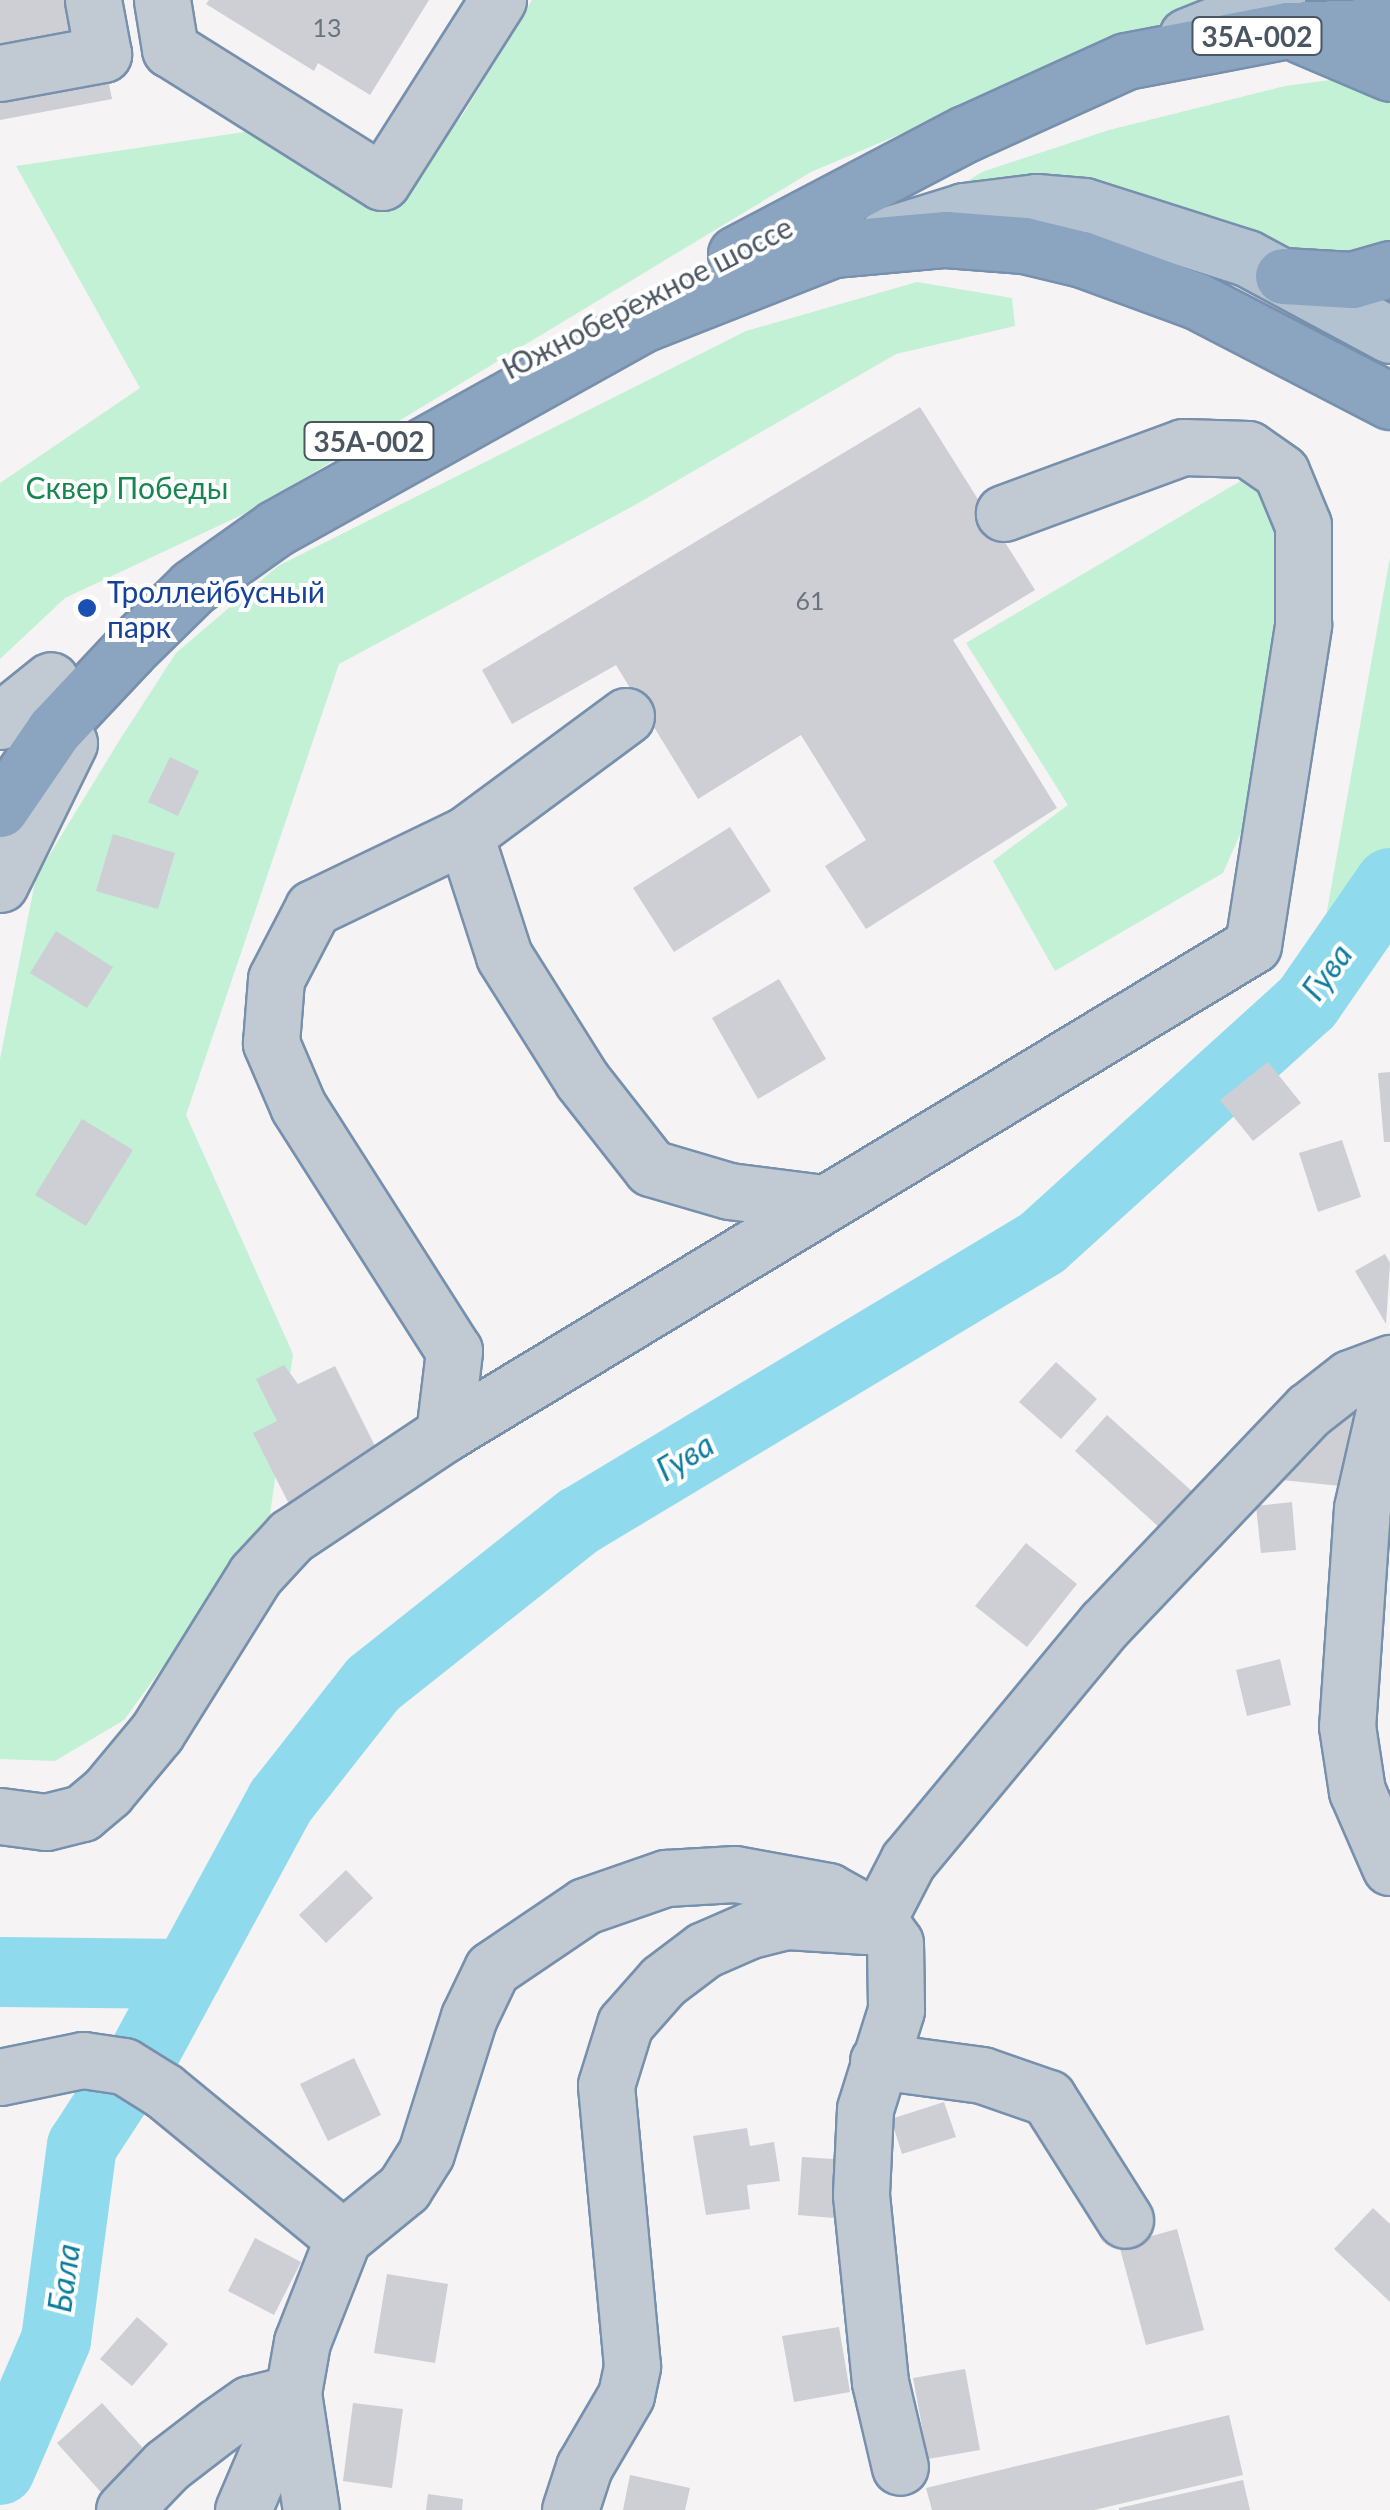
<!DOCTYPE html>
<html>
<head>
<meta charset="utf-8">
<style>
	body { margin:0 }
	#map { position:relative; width:1390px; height:2510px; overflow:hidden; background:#f5f3f3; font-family:Lato,sans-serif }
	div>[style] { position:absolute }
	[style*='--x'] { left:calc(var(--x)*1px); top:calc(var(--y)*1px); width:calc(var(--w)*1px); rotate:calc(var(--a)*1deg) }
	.green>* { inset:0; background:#c3f1d5 }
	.river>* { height:70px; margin:-35px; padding:0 35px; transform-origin:35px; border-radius:35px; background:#90daee }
	.building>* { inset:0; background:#cdcfd5 }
	.roads { filter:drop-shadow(2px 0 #7690ad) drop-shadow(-2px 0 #7690ad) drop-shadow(0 2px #7690ad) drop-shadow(0 -2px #7690ad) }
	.minor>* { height:55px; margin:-27.5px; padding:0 27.5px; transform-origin:27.5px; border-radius:27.5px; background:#c1cad2 }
	.major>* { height:55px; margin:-27.5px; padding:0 27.5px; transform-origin:27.5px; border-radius:27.5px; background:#b3c2d1 }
	.highway>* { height:55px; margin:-27.5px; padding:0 27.5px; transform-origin:27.5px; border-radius:27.5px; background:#8ba5c1 }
	.dots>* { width:28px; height:28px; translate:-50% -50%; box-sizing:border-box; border:5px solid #fff; border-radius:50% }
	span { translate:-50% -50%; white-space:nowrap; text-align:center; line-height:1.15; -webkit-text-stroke:8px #fff; paint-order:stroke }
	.number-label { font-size:25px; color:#6b747e }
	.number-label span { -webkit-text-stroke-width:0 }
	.shield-label span { padding:2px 8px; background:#fff; border:2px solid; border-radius:8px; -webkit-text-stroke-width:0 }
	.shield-label { font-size:28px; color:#4a5661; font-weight:700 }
	.street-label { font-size:30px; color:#4a5661 }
	.park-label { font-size:30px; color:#17864f }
	.transit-label { font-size:30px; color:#164399 }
	.left { translate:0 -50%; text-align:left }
	.water-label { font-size:32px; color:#0c7c9b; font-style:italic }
</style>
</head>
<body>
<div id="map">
	<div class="green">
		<i style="clip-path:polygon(532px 0,1217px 0,811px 172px,248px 512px,65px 598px,0 659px,0 483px,140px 388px,16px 166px,265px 129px,384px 205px,462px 116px)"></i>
		<i style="clip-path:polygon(1390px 72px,1390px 298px,1352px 280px,958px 187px,982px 172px,1109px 130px,1285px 86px)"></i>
		<i style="clip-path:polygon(917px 282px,1012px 298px,1015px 326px,896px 354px,635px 505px,339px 664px,186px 1115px,293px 1354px,269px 1521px,124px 1720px,55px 1761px,0 1759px,0 1059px,36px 877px,119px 741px,176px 653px,278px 566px,746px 331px)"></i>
		<i style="clip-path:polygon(1254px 473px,1282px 551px,1253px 805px,1223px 873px,1055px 971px,993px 861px,1068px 805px,966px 643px)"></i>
		<i style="clip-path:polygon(1390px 557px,1390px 906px,1317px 967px)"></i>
	</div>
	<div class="river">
		<i style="--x:0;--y:1972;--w:187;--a:0.6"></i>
		<i style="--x:187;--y:1974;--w:197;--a:-61.5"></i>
		<i style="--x:281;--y:1801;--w:149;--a:-51.8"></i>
		<i style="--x:373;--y:1684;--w:263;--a:-38.4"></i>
		<i style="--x:579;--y:1521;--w:540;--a:-30.98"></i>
		<i style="--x:1042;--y:1243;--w:358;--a:-42.2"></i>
		<i style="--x:1307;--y:1003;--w:146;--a:-55.3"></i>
		<i style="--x:145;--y:2052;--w:89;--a:-61.7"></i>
		<i style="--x:0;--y:2470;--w:142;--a:-66.7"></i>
		<i style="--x:56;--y:2340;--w:196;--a:-82.4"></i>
		<i style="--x:82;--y:2146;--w:72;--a:-57"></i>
	</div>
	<div class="building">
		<i style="clip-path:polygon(0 0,78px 0,85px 37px,0 54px)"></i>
		<i style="clip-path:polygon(209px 0,429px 0,370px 95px,318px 63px,314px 71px,206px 4px)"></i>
		<i style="clip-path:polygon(106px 69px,112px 99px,0 120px,0 89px)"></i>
		<i style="clip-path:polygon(920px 407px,1035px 590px,953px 640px,1057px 808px,866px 929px,825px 866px,866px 840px,801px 735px,698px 799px,616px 665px,512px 724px,482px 670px)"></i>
		<i style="clip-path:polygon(170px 757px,199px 771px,178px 816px,148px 802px)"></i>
		<i style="clip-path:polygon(730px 827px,771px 891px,674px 952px,633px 888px)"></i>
		<i style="clip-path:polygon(113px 834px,175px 853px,158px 909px,96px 891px)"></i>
		<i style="clip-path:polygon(56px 931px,113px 967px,87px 1008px,30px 973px)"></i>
		<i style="clip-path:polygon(779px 979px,826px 1059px,758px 1099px,712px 1018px)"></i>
		<i style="clip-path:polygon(1268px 1062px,1301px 1103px,1253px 1141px,1220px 1100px)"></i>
		<i style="clip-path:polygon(1390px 1072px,1390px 1142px,1384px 1142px,1378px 1073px)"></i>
		<i style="clip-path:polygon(82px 1119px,133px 1150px,86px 1226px,35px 1195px)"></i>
		<i style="clip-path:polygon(1342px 1140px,1361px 1197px,1318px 1212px,1299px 1153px)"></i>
		<i style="clip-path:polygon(1385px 1254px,1390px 1263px,1386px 1324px,1355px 1271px)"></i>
		<i style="clip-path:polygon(1056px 1362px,1097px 1399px,1061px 1439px,1019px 1402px)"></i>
		<i style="clip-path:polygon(284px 1365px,298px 1384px,335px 1366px,382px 1460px,290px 1506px,253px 1433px,277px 1421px,256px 1379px)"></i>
		<i style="clip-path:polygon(1338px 1398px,1356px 1418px,1350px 1487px,1282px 1480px,1285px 1447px)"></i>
		<i style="clip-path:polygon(1107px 1415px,1194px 1493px,1161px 1529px,1075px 1451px)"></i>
		<i style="clip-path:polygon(1292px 1502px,1296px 1550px,1261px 1553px,1256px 1506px)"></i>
		<i style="clip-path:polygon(1026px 1543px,1077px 1584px,1027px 1647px,975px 1606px)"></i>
		<i style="clip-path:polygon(1280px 1659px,1291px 1705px,1247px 1716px,1236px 1670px)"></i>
		<i style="clip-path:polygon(346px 1870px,373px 1898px,326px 1943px,299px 1915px)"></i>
		<i style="clip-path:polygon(354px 2058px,381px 2115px,328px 2141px,300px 2084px)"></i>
		<i style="clip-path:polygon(944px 2102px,956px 2137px,902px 2154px,891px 2119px)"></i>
		<i style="clip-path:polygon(747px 2128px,750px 2146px,774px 2142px,780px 2181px,747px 2185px,750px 2209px,706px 2215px,693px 2136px)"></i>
		<i style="clip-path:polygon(802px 2157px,850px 2160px,846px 2219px,798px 2215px)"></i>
		<i style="clip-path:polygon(1373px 2208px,1390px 2224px,1390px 2302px,1334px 2249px)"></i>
		<i style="clip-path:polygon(1177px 2229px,1204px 2330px,1146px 2345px,1119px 2245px)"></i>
		<i style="clip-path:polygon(255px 2238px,301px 2262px,274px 2315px,228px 2291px)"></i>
		<i style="clip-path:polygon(387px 2274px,448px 2284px,435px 2363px,374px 2353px)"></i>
		<i style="clip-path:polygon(137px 2317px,168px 2344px,132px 2386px,100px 2359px)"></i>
		<i style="clip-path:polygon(839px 2327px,850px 2392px,794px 2402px,782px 2336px)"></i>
		<i style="clip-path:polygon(965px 2369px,980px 2450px,928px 2459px,913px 2378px)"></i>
		<i style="clip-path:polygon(102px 2403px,152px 2458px,107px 2499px,57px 2443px)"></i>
		<i style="clip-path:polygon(353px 2403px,403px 2409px,392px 2488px,343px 2481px)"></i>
		<i style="clip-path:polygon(1229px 2415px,1243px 2475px,1094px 2510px,932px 2510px,926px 2488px)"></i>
		<i style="clip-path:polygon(630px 2475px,690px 2488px,685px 2510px,623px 2510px)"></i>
		<i style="clip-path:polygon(1243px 2480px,1250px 2510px,1119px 2510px,1119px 2508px)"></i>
		<i style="clip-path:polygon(428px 2494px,463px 2499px,462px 2510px,426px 2510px)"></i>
	</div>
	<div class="roads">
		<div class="minor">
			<i style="--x:162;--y:0;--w:50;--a:80.7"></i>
			<i style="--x:170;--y:49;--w:250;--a:32.1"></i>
			<i style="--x:382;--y:182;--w:216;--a:-57.5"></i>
			<i style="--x:0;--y:73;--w:105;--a:-10.5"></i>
			<i style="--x:103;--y:54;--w:55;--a:-100.5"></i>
			<i style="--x:626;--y:716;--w:200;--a:143.5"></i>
			<i style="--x:465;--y:835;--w:127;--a:72.1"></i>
			<i style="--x:504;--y:956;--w:146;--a:57.8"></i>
			<i style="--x:582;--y:1080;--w:112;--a:51.9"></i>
			<i style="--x:651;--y:1168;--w:81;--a:16.4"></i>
			<i style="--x:729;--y:1191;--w:95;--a:7.3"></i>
			<i style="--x:0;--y:721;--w:65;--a:-38.8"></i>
			<i style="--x:0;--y:884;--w:157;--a:-63.9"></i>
			<i style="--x:1390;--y:1385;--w:126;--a:102.8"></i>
			<i style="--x:1362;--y:1508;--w:219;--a:93.9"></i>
			<i style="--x:1347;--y:1726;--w:66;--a:81.3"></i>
			<i style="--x:1357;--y:1791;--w:83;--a:66.5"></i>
			<i style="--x:444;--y:1434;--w:84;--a:-83.1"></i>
			<i style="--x:454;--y:1351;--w:290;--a:-122.5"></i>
			<i style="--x:298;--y:1106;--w:69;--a:-113.2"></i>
			<i style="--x:271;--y:1043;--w:64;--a:-85.5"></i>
			<i style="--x:276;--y:979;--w:80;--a:-62.5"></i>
			<i style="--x:313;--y:908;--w:169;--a:-25.7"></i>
			<i style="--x:0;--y:1816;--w:46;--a:7.4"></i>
			<i style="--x:46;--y:1822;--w:37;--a:-14"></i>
			<i style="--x:82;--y:1813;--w:33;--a:-40"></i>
			<i style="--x:107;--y:1792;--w:78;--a:-50.2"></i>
			<i style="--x:157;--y:1732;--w:185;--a:-58"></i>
			<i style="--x:255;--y:1575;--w:53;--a:-47.3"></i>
			<i style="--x:291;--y:1536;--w:184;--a:-33.7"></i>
			<i style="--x:444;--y:1434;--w:945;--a:-31.15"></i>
			<i style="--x:1253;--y:945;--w:325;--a:-81.1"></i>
			<i style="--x:1303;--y:624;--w:99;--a:-90"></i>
			<i style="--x:1303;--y:525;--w:57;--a:-112.5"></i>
			<i style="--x:1281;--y:472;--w:40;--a:-145.1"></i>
			<i style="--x:1248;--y:449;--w:65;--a:-178.2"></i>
			<i style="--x:1183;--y:447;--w:191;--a:159.8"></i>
			<i style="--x:878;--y:2061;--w:105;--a:7.7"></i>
			<i style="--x:982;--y:2075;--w:70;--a:19.2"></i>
			<i style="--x:1048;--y:2098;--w:144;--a:57.7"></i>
			<i style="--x:0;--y:2077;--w:85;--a:-11.6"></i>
			<i style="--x:83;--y:2060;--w:41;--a:8.3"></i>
			<i style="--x:124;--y:2066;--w:47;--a:32"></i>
			<i style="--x:164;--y:2091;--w:232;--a:39.4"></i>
			<i style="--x:293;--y:2393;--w:118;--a:81.3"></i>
			<i style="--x:124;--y:2510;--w:61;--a:-46.3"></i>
			<i style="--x:166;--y:2466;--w:66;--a:-37.6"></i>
			<i style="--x:218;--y:2426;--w:39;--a:-35"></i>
			<i style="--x:250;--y:2404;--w:44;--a:-14.3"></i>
			<i style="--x:243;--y:2510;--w:127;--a:-66.9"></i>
			<i style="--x:293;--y:2393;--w:52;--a:-80"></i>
			<i style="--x:302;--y:2342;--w:112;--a:-68.5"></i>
			<i style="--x:343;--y:2238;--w:79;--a:-39.3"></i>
			<i style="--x:404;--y:2188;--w:41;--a:-57.8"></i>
			<i style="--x:426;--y:2153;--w:143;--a:-72.5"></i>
			<i style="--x:469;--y:2017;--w:53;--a:-64.4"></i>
			<i style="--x:492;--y:1969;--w:112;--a:-34.1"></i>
			<i style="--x:585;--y:1906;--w:86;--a:-19.1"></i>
			<i style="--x:666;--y:1878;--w:69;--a:-3.3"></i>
			<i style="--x:735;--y:1874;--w:95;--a:10.4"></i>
			<i style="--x:828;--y:1891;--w:57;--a:29.2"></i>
			<i style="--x:878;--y:1919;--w:29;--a:55"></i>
			<i style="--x:895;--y:1943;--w:67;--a:89.1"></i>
			<i style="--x:896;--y:2010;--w:104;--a:107.4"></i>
			<i style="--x:865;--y:2109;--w:86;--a:92.7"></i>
			<i style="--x:861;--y:2195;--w:188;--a:84.2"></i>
			<i style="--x:880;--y:2382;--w:87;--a:76.8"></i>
			<i style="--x:570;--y:2510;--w:45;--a:-72"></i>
			<i style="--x:584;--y:2467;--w:83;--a:-59.7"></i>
			<i style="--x:626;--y:2395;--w:30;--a:-78"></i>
			<i style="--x:632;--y:2366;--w:282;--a:-95.3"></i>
			<i style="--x:606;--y:2085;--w:64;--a:-72.7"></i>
			<i style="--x:625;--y:2024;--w:57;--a:-48.5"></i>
			<i style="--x:663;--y:1981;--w:51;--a:-37.1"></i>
			<i style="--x:704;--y:1950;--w:50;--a:-23.5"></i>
			<i style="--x:750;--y:1930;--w:38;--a:-14"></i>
			<i style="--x:787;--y:1921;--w:79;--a:3.6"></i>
			<i style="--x:866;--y:1926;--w:14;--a:-30"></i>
			<i style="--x:878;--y:1919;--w:65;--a:-62.7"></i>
			<i style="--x:908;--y:1861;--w:308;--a:-50.3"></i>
			<i style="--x:1105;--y:1624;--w:296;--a:-46.4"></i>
			<i style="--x:1309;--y:1410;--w:52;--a:-38"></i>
			<i style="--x:1350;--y:1378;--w:43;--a:-20.6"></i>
		</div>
		<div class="major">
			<i style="--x:1187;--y:36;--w:97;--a:-21.8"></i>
			<i style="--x:887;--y:235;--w:81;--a:-17.3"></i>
			<i style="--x:964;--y:211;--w:73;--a:-7.1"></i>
			<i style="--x:1036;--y:202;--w:48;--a:4.8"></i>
			<i style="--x:1084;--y:206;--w:171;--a:17.7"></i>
			<i style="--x:1247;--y:258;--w:162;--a:28.3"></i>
		</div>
		<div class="highway">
			<i style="--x:1301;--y:35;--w:97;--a:23.1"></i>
			<i style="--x:736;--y:254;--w:259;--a:-27.7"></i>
			<i style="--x:965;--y:134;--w:177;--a:-24.4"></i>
			<i style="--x:1126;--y:61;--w:165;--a:-10.8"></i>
			<i style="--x:1288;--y:30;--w:102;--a:-2.2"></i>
			<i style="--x:1283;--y:276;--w:69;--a:3.3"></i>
			<i style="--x:1352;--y:280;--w:40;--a:-16"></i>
			<i style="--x:0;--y:809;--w:96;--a:-55.6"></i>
			<i style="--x:54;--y:730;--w:110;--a:-46.8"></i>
			<i style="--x:129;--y:650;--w:90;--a:-44.5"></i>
			<i style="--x:193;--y:587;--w:102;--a:-35.4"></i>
			<i style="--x:276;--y:528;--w:417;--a:-29.1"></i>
			<i style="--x:640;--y:325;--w:207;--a:-21.5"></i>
			<i style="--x:833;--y:249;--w:113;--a:-5.1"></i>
			<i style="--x:946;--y:239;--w:78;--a:4.4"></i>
			<i style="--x:1024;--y:245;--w:60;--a:13.6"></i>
			<i style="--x:1082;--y:259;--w:122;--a:20.1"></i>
			<i style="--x:1197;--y:301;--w:217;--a:27.4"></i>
		</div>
	</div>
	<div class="dots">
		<i style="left:87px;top:608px;background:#1a4fb4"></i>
	</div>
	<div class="number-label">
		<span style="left:327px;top:27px">13</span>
		<span style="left:810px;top:600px">61</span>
	</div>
	<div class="shield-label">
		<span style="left:1257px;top:36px">35А-002</span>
		<span style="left:369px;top:441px">35А-002</span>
	</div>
	<div class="street-label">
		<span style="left:647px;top:297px;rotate:-27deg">Южнобережное шоссе</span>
	</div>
	<div class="park-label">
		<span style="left:127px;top:487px">Сквер Победы</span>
	</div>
	<div class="transit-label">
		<span class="left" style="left:107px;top:608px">Троллейбусный<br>парк</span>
	</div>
	<div class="water-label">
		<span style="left:1327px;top:972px;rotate:-54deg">Гува</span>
		<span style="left:685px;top:1457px;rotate:-31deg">Гува</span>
		<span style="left:64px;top:2278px;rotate:-82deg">Бала</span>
	</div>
</div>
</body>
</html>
